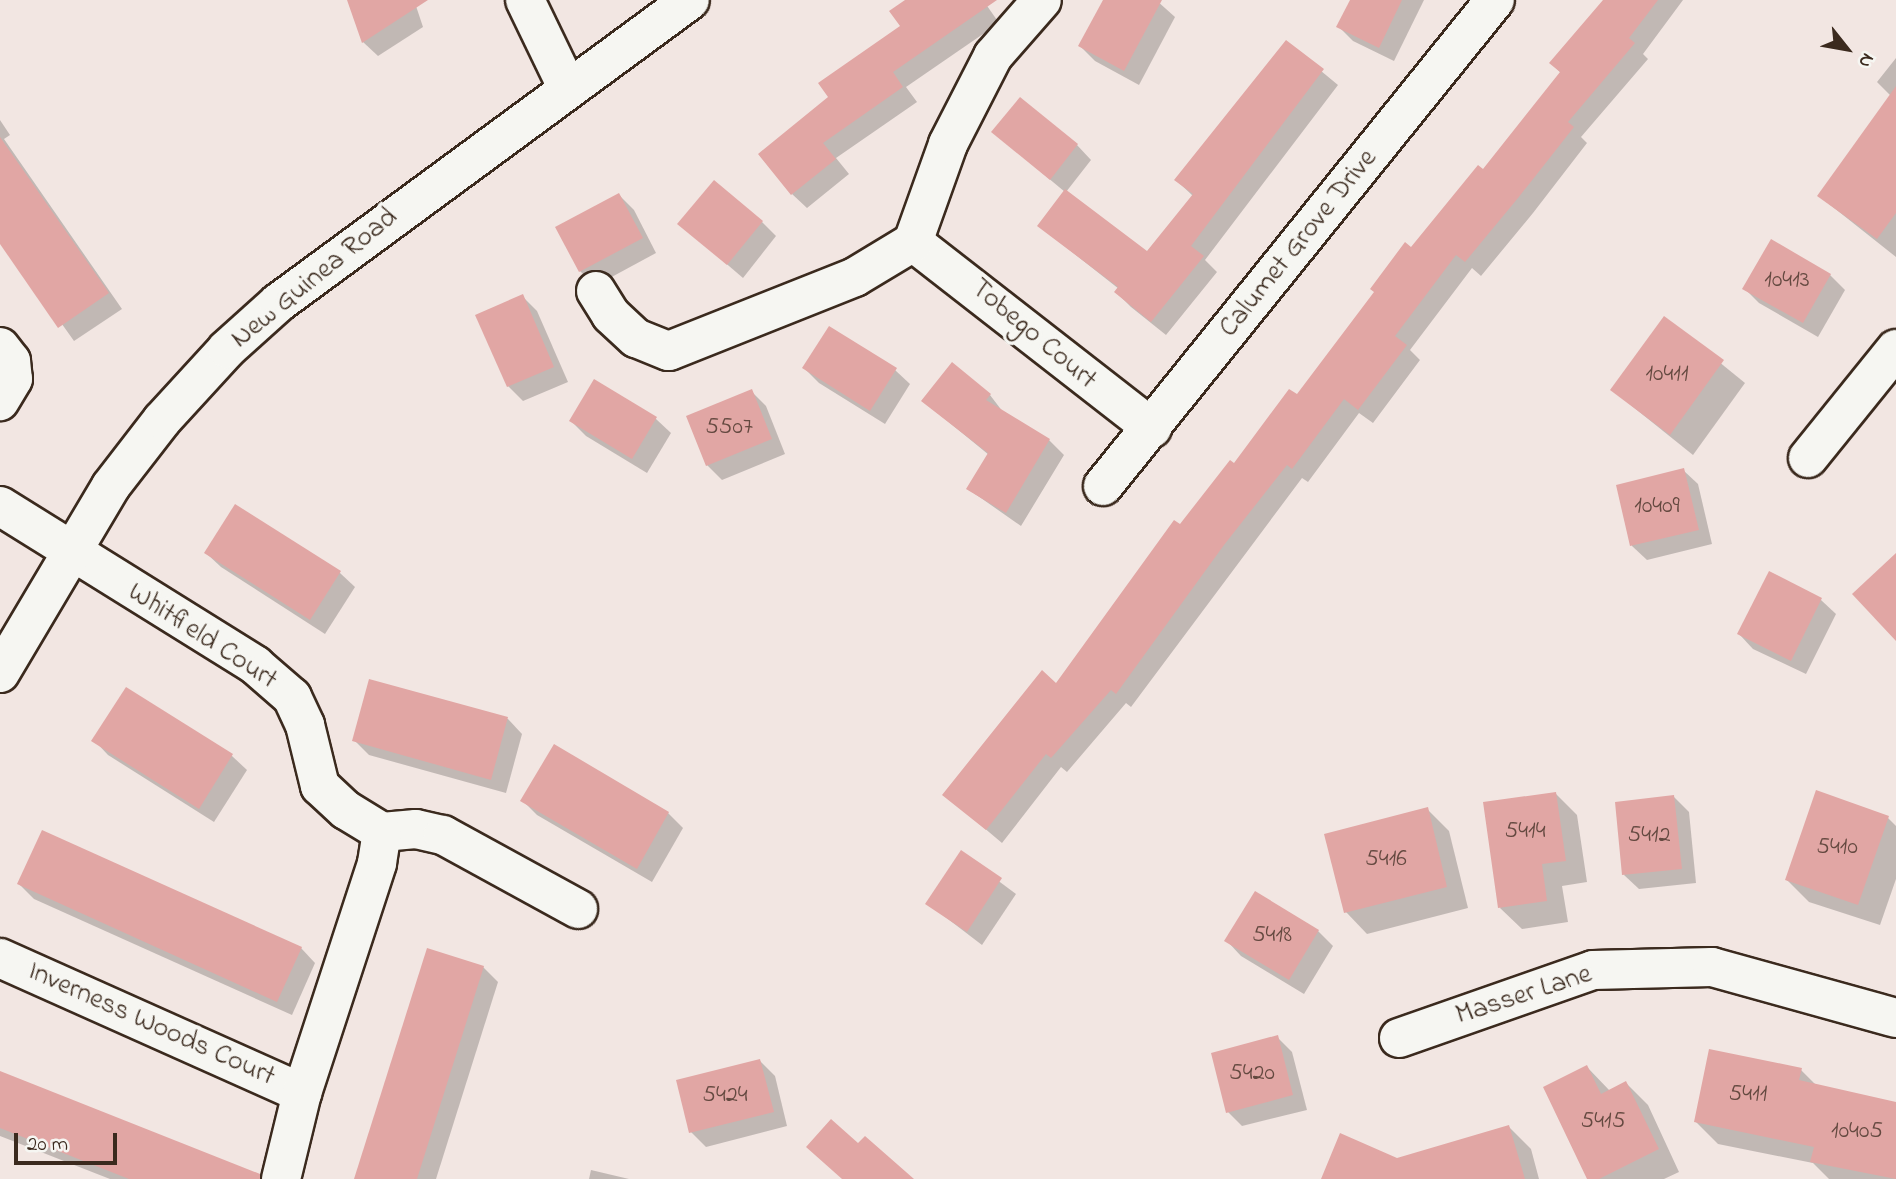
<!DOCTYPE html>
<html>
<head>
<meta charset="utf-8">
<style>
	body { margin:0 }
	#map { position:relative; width:1896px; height:1179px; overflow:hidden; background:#f2e6e2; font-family:"Indie Flower",sans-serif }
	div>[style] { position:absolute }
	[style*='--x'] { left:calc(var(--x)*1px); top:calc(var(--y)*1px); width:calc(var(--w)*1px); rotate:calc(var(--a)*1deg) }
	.shadow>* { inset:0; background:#0003 }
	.building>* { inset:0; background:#e1a6a4 }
	.roads { filter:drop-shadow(2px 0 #3b2a1e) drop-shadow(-2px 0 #3b2a1e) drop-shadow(0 2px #3b2a1e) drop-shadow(0 -2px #3b2a1e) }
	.minor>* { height:38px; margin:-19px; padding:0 19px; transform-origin:19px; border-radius:19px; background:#f6f6f2 }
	span { translate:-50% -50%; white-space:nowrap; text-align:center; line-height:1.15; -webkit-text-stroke:7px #f6f6f2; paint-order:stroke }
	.number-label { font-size:24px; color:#644940 }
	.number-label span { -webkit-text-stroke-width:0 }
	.street-label { font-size:28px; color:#3b2a1e }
	.north { position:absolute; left:1812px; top:14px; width:70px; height:70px; -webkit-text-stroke:5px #f6f6f2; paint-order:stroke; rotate:121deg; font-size:19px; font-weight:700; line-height:28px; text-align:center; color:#3b2a1e }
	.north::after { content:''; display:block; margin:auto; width:24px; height:32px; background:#3b2a1e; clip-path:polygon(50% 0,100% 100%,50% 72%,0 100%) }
	.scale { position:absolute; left:14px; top:1133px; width:103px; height:32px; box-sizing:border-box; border:4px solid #3b2a1e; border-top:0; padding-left:9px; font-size:21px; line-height:24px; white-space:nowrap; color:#3b2a1e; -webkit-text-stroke:5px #f6f6f2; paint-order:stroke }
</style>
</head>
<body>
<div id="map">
	<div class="shadow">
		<i style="clip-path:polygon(349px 0,414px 0,423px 27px,378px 56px,363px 42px)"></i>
		<i style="clip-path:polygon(908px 0,983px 0,999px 23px,906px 87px,917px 102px,836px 158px,849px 174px,807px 208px,792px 194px,831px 97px,902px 27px)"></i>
		<i style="clip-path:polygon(1105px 0,1156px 0,1175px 17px,1139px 85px,1095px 61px,1080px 46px)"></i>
		<i style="clip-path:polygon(1352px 0,1424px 0,1394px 61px,1353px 41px,1339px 27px)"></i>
		<i style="clip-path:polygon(1605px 0,1683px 0,1643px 54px,1648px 59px,1581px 137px,1587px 143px,1533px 213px,1481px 276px,1472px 268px,1410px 350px,1420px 360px,1373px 423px,1359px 413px,1308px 482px,1302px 478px,1131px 707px,1126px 703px,1067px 772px,1061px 767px,1002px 843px,945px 795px,1057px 686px,1180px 527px,1297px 397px,1411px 249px,1484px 172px,1561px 73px,1551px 63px)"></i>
		<i style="clip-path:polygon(1286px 42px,1338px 85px,1205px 260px,1217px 272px,1166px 335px,1131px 307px,1116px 292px,1119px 289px,1039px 226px,1065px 192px,993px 132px,1077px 145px,1091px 160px,1066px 192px,1148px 253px,1193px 196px,1176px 180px)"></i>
		<i style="clip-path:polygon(1896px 58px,1896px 257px,1819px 196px,1891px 96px,1877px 82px)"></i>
		<i style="clip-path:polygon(0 120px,10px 135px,4px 139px,122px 309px,74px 341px,0 237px)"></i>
		<i style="clip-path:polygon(619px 195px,634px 210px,656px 253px,595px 286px,580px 271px,557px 228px)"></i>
		<i style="clip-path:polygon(762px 222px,776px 236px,743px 278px,680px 224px)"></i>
		<i style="clip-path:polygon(1830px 275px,1845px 290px,1818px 337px,1759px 303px,1744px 288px)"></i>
		<i style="clip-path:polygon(522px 296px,537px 311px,568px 382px,523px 401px,508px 386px)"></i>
		<i style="clip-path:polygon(1665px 318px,1745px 383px,1693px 455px,1612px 390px)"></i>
		<i style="clip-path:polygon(952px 365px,990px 395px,1003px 412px,1049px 440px,1064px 455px,1021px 526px,968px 489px,989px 455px,923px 401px)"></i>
		<i style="clip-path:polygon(804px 368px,895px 370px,910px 384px,885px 424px,819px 383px)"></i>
		<i style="clip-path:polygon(595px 382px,656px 419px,671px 433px,647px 473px,586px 436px,571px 421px)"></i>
		<i style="clip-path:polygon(751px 391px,766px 406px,785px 454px,722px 480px,707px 465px)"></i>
		<i style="clip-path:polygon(1683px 470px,1698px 484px,1712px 544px,1647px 560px,1632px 546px,1618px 486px)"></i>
		<i style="clip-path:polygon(236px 507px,340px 573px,355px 587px,325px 634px,221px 567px,206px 553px)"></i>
		<i style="clip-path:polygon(1769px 573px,1821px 600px,1836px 614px,1806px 674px,1753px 649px,1739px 634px)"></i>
		<i style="clip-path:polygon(371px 681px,508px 719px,522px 734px,506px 793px,369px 755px,354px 740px)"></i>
		<i style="clip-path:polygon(126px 689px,232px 756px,247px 770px,214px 822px,108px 755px,94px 740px)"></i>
		<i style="clip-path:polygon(1555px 793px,1577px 815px,1587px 882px,1562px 886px,1568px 922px,1522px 929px,1500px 908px)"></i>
		<i style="clip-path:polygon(1674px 797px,1689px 812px,1696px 883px,1639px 889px,1624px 875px)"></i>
		<i style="clip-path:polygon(523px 801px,668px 813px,683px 828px,652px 882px,537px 815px)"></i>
		<i style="clip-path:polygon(1427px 809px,1449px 831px,1468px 908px,1367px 934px,1346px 912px)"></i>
		<i style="clip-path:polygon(1888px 818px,1896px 826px,1896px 879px,1880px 925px,1809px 902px,1787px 880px)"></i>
		<i style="clip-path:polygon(961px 853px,1016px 894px,982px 945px,927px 903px)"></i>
		<i style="clip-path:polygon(19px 884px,301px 948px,315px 963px,292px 1015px,34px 899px)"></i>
		<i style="clip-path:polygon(1255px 893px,1318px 931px,1333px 946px,1304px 994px,1241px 956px,1227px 941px)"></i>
		<i style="clip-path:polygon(483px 967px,498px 982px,436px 1179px,356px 1179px)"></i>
		<i style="clip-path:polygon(1277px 1037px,1292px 1052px,1307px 1110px,1242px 1126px,1228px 1112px)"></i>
		<i style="clip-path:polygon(760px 1061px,775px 1076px,787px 1126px,706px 1147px,691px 1132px)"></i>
		<i style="clip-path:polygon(1587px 1067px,1610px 1091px,1626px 1083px,1648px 1105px,1679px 1172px,1664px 1179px,1589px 1179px)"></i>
		<i style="clip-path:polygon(1801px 1070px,1816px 1085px,1896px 1104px,1896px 1179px,1829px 1179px,1813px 1163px,1718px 1144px,1696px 1122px)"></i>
		<i style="clip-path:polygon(0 1073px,236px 1179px,110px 1179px,0 1136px)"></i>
		<i style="clip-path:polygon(1509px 1127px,1531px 1149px,1539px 1179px,1431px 1179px)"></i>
		<i style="clip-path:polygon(591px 1170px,629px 1179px,589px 1179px)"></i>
	</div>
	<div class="building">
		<i style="clip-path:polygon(347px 0,428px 0,362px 43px)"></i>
		<i style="clip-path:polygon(905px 0,997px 0,893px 72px,903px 87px,823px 143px,836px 159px,791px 195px,758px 154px,828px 97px,818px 83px,900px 26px,889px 11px)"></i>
		<i style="clip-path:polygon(1103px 0,1162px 0,1124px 71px,1078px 46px)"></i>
		<i style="clip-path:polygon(1350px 0,1402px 0,1379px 48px,1336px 27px)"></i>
		<i style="clip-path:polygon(1603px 0,1658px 0,1629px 38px,1635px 43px,1568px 122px,1574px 127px,1518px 198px,1465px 262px,1456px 255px,1395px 336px,1407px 345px,1358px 410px,1344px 399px,1292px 469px,1287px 465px,1224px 545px,1116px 694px,1111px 690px,1051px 758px,1046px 754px,986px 830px,942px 795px,1042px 670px,1056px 683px,1174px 520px,1180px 524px,1230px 460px,1234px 463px,1289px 389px,1297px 394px,1374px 292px,1370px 289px,1405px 242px,1411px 247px,1478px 165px,1483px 169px,1560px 72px,1549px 63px)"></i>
		<i style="clip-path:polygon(1286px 40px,1324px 69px,1191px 246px,1204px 256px,1151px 322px,1114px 292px,1118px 287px,1037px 226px,1065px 189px,1147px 251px,1193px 194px,1174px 180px)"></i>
		<i style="clip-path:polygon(1896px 86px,1896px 213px,1877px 239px,1817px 196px)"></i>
		<i style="clip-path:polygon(1020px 97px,1078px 144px,1050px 180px,991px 132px)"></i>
		<i style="clip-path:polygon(0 137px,109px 293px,58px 328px,0 244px)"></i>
		<i style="clip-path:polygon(714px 180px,763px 221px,727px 265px,677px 224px)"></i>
		<i style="clip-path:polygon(619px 193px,643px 238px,579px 272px,555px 227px)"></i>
		<i style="clip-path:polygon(1771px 239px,1831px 274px,1803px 323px,1742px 289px)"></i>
		<i style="clip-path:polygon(523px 294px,554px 367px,507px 387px,475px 315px)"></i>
		<i style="clip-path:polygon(1664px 316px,1724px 360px,1670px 435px,1610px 390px)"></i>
		<i style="clip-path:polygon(829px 326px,897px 368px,870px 411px,802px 368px)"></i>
		<i style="clip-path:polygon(952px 362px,991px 394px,986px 400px,1050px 439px,1006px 513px,966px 489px,988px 453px,921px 401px)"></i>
		<i style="clip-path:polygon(594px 379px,657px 417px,632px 459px,569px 421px)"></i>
		<i style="clip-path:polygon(752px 389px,772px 439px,706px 466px,686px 416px)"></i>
		<i style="clip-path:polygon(1684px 468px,1699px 530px,1630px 546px,1616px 485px)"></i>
		<i style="clip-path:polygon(235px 504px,341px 571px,310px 620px,204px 553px)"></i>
		<i style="clip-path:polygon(1896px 553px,1896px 641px,1852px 594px)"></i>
		<i style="clip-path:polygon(1769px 571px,1822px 598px,1791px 661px,1737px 634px)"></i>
		<i style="clip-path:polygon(369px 679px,508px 717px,491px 780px,352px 741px)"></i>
		<i style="clip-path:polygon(126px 687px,233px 754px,199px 809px,91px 741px)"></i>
		<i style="clip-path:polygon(554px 744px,669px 812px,637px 869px,520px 801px)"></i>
		<i style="clip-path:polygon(1816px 790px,1889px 816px,1858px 905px,1785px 880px)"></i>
		<i style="clip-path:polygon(1556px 792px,1566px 861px,1542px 864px,1547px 901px,1498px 908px,1483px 802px)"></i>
		<i style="clip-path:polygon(1674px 795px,1682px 869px,1622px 875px,1615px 802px)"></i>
		<i style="clip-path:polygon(1428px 807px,1447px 887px,1344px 913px,1324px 834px)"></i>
		<i style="clip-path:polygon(42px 830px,302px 947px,277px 1002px,17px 884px)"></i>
		<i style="clip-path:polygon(961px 850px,1002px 878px,967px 932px,925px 904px)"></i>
		<i style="clip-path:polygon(1255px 891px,1319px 930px,1289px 980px,1224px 941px)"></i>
		<i style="clip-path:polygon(427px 948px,484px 966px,417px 1179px,354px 1179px)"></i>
		<i style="clip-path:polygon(1278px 1035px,1293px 1095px,1226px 1113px,1211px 1053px)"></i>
		<i style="clip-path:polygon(1709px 1049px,1802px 1068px,1799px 1080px,1896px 1102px,1896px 1179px,1810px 1162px,1814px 1147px,1694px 1122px)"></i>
		<i style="clip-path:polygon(760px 1059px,774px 1112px,689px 1133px,676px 1080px)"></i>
		<i style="clip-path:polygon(1587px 1065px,1601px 1094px,1626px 1081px,1659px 1149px,1599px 1179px,1587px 1179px,1543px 1087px)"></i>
		<i style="clip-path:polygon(0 1071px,260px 1174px,260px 1179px,129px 1179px,0 1128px)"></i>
		<i style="clip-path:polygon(831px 1119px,858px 1143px,865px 1136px,914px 1179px,842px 1179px,806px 1147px)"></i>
		<i style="clip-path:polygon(1509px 1125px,1525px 1179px,1321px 1179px,1340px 1133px,1397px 1158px)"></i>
	</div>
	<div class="roads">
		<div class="minor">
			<i style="--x:525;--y:0;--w:97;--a:64.2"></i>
			<i style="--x:913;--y:242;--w:303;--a:37.9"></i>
			<i style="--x:596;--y:291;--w:28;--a:58"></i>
			<i style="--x:611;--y:315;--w:34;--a:43"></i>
			<i style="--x:636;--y:338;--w:35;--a:22"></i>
			<i style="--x:669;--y:351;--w:200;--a:-21.7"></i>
			<i style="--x:855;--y:277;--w:68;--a:-31.1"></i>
			<i style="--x:913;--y:242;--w:104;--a:-70.3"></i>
			<i style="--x:948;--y:144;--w:99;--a:-62.9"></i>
			<i style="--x:993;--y:56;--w:74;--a:-48.8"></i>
			<i style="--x:0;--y:347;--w:18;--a:52"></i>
			<i style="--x:11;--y:361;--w:18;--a:84"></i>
			<i style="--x:13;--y:379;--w:26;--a:121"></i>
			<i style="--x:1808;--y:458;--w:140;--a:-51.1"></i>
			<i style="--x:1103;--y:486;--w:624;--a:-51.11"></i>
			<i style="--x:0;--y:506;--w:301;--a:31.9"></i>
			<i style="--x:255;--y:665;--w:49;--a:40.9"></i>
			<i style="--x:292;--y:697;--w:31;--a:65"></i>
			<i style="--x:305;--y:725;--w:63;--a:76.2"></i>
			<i style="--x:320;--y:786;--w:35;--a:43"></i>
			<i style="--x:346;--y:810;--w:42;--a:31.4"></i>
			<i style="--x:382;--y:832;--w:34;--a:-5"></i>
			<i style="--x:416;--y:829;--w:28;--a:13"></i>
			<i style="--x:443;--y:835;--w:154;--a:28.7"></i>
			<i style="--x:0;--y:673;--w:217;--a:-59.3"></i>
			<i style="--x:111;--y:486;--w:83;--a:-52.3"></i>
			<i style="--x:162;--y:420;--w:96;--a:-47.5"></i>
			<i style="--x:227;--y:349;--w:69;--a:-42"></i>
			<i style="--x:278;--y:303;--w:511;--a:-36.33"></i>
			<i style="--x:0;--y:958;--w:331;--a:24.1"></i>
			<i style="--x:1399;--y:1038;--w:206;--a:-19.3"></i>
			<i style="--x:1593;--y:970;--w:119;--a:-1.4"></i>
			<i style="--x:1712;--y:967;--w:191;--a:15.5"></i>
			<i style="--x:281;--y:1179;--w:89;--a:-76.3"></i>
			<i style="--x:302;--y:1093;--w:242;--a:-71.9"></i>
			<i style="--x:377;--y:863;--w:31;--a:-81"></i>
		</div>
	</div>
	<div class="number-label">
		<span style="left:1787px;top:281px">10413</span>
		<span style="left:1667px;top:375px">10411</span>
		<span style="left:729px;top:428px">5507</span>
		<span style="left:1657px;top:507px">10409</span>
		<span style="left:1525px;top:832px">5414</span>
		<span style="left:1649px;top:836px">5412</span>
		<span style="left:1837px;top:848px">5410</span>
		<span style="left:1386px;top:860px">5416</span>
		<span style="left:1272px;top:936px">5418</span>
		<span style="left:1252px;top:1074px">5420</span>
		<span style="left:1748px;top:1095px">5411</span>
		<span style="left:725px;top:1096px">5424</span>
		<span style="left:1603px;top:1122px">5415</span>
		<span style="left:1857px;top:1132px">10405</span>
	</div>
	<div class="street-label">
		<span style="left:1299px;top:244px;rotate:-51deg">Calumet Grove Drive</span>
		<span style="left:315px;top:279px;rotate:-39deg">New Guinea Road</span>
		<span style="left:1033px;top:335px;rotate:40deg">Tobego Court</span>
		<span style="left:202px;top:637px;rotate:33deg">Whitfield Court</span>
		<span style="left:1524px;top:996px;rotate:-18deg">Masser Lane</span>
		<span style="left:151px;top:1025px;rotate:24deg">Inverness Woods Court</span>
	</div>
	<div class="north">N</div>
	<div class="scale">20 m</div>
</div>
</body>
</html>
